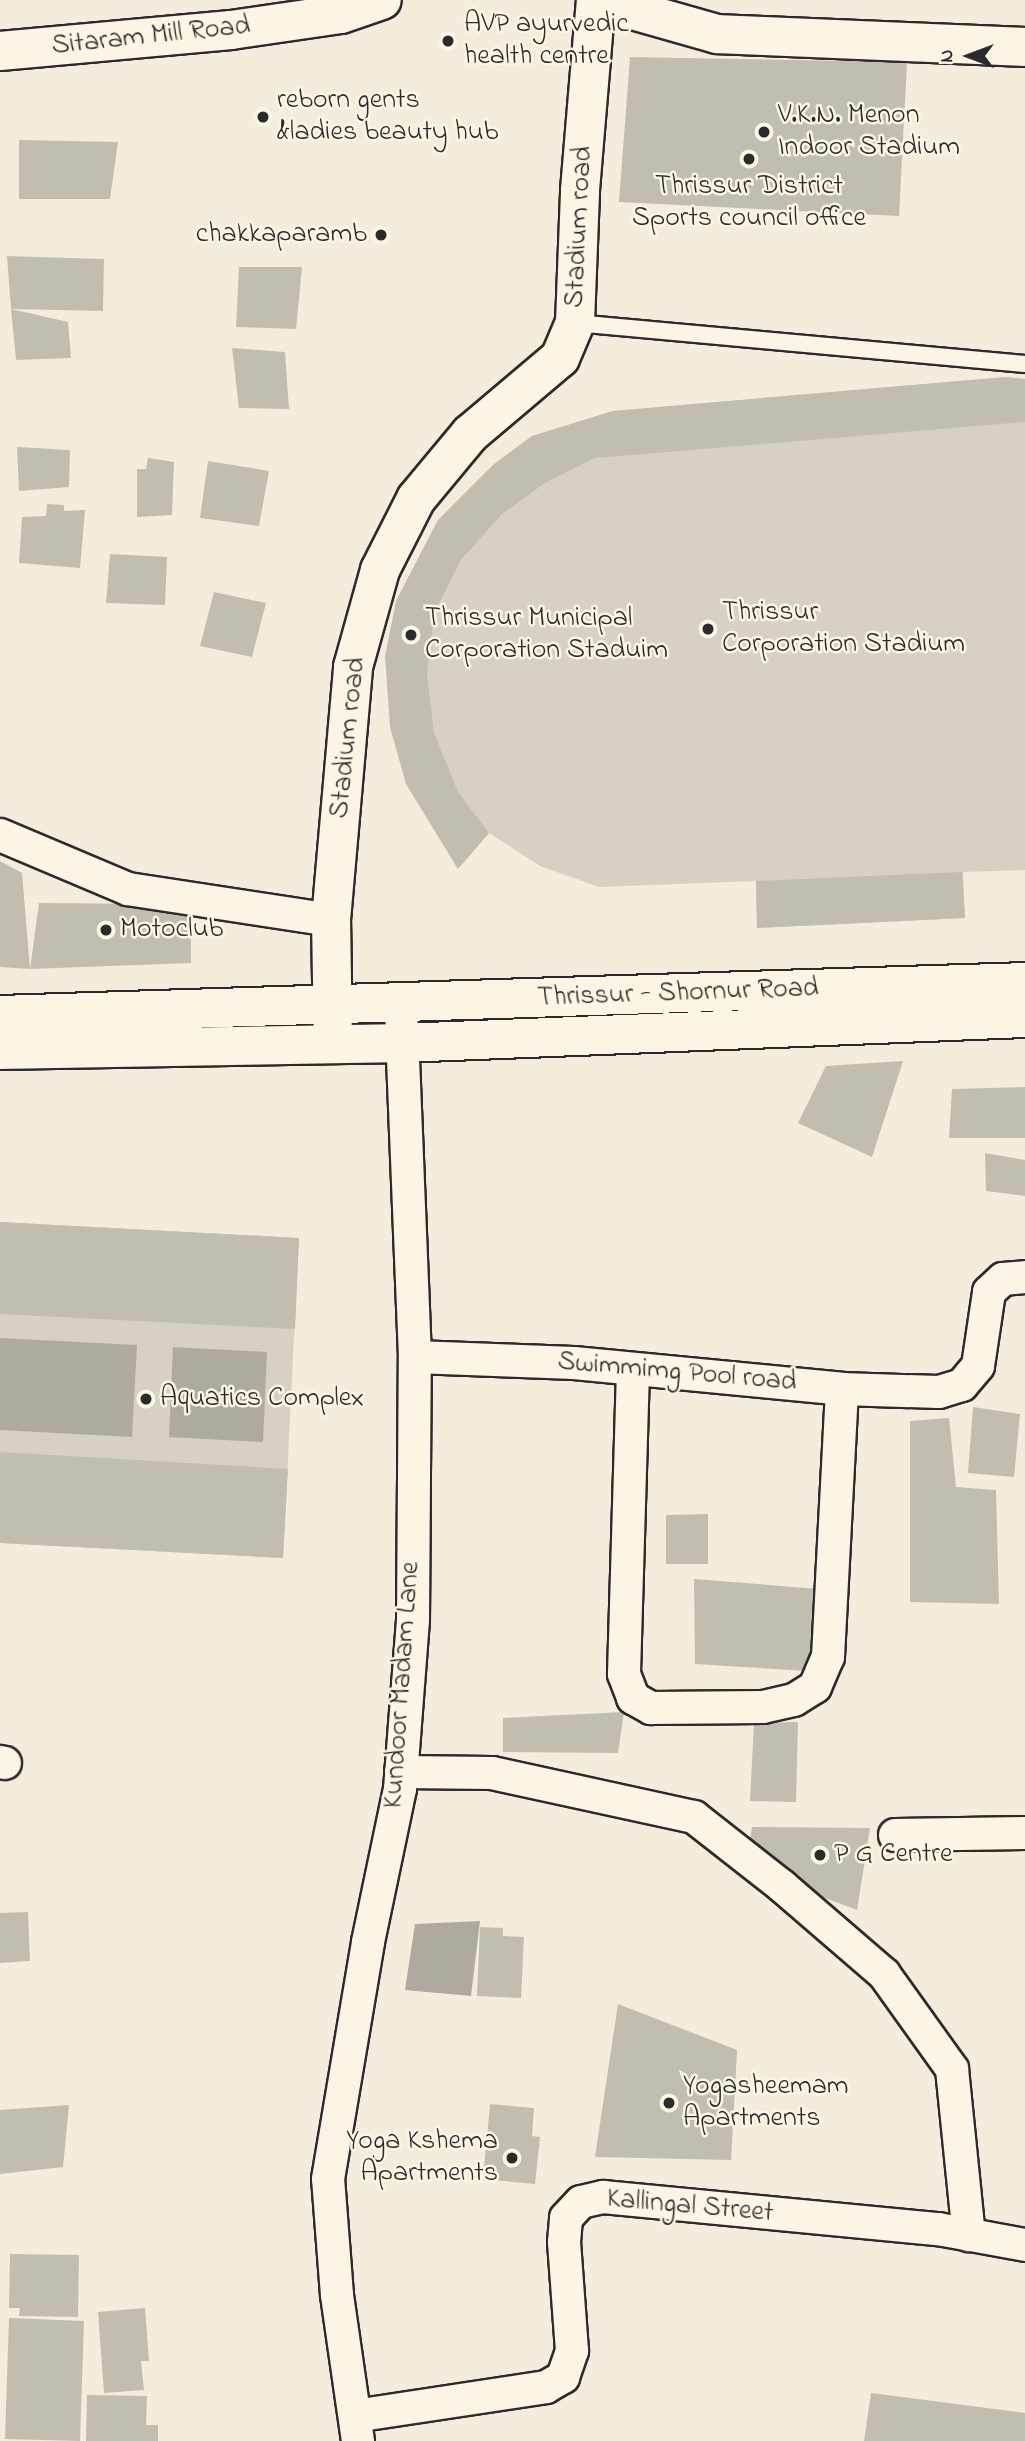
<!DOCTYPE html>
<html>
<head>
<meta charset="utf-8">
<style>
	body { margin:0 }
	#map { position:relative; width:1025px; height:2441px; overflow:hidden; background:#f4edde; font-family:"Indie Flower",sans-serif }
	div>[style] { position:absolute }
	[style*='--x'] { left:calc(var(--x)*1px); top:calc(var(--y)*1px); width:calc(var(--w)*1px); rotate:calc(var(--a)*1deg) }
	.green>* { inset:0; background:#d6d1c4 }
	.water>* { inset:0; background:#afaaa0 }
	.building>* { inset:0; background:#c2bdb1 }
	.roads { filter:drop-shadow(2px 0 #2b2b2b) drop-shadow(-2px 0 #2b2b2b) drop-shadow(0 2px #2b2b2b) drop-shadow(0 -2px #2b2b2b) }
	.service>* { height:16px; margin:-8px; padding:0 8px; transform-origin:8px; border-radius:8px; background:#fcf5e5 }
	.minor>* { height:32px; margin:-16px; padding:0 16px; transform-origin:16px; border-radius:16px; background:#fcf5e5 }
	.secondary>* { height:38px; margin:-19px; padding:0 19px; transform-origin:19px; border-radius:19px; background:#fcf5e5 }
	.primary>* { height:38px; margin:-19px; padding:0 19px; transform-origin:19px; border-radius:19px; background:#fcf5e5 }
	.dots>* { width:19px; height:19px; translate:-50% -50%; box-sizing:border-box; border:4px solid #fcf5e5; border-radius:50% }
	span { translate:-50% -50%; white-space:nowrap; text-align:center; line-height:1.15; -webkit-text-stroke:5px #fcf5e5; paint-order:stroke }
	.poi-label { font-size:28px; color:#2b2b2b }
	.left { translate:0 -50%; text-align:left }
	.right { translate:-100% -50%; text-align:right }
	.street-label { font-size:28px; color:#2b2b2b }
	.north { position:absolute; left:934px; top:21px; width:70px; height:70px; -webkit-text-stroke:5px #fcf5e5; paint-order:stroke; rotate:270deg; font-size:19px; font-weight:700; line-height:28px; text-align:center; color:#2b2b2b }
	.north::after { content:''; display:block; margin:auto; width:24px; height:32px; background:#2b2b2b; clip-path:polygon(50% 0,100% 100%,50% 72%,0 100%) }
</style>
</head>
<body>
<div id="map">
	<div class="green">
		<i style="clip-path:polygon(1006px 377px,1025px 379px,1025px 870px,963px 872px,965px 918px,757px 928px,756px 881px,599px 887px,540px 866px,489px 833px,458px 869px,430px 823px,396px 601px,438px 520px,493px 465px,532px 436px,613px 411px)"></i>
		<i style="clip-path:polygon(0 1222px,299px 1238px,283px 1558px,0 1543px)"></i>
	</div>
	<div class="water">
		<i style="clip-path:polygon(0 1338px,137px 1345px,132px 1437px,0 1430px)"></i>
		<i style="clip-path:polygon(173px 1347px,267px 1352px,263px 1442px,169px 1437px)"></i>
		<i style="clip-path:polygon(480px 1921px,471px 1996px,405px 1990px,415px 1924px)"></i>
	</div>
	<div class="building">
		<i style="clip-path:polygon(630px 57px,907px 62px,899px 216px,619px 202px)"></i>
		<i style="clip-path:polygon(19px 140px,118px 142px,110px 199px,19px 199px)"></i>
		<i style="clip-path:polygon(7px 256px,104px 259px,103px 311px,11px 309px)"></i>
		<i style="clip-path:polygon(239px 267px,302px 267px,296px 329px,236px 327px)"></i>
		<i style="clip-path:polygon(11px 309px,68px 322px,71px 358px,16px 360px)"></i>
		<i style="clip-path:polygon(232px 348px,285px 352px,289px 409px,239px 408px)"></i>
		<i style="clip-path:polygon(1006px 377px,1025px 379px,1025px 422px,595px 458px,545px 483px,502px 514px,460px 561px,434px 614px,427px 674px,434px 733px,458px 792px,489px 833px,458px 869px,406px 784px,390px 727px,385px 656px,396px 601px,438px 520px,493px 465px,532px 436px,613px 411px)"></i>
		<i style="clip-path:polygon(17px 447px,70px 450px,69px 487px,19px 491px)"></i>
		<i style="clip-path:polygon(148px 458px,174px 462px,172px 515px,137px 517px,137px 469px,146px 469px)"></i>
		<i style="clip-path:polygon(208px 461px,269px 471px,259px 526px,200px 518px)"></i>
		<i style="clip-path:polygon(47px 504px,64px 505px,64px 511px,85px 510px,80px 568px,19px 563px,22px 517px,46px 516px)"></i>
		<i style="clip-path:polygon(110px 554px,167px 557px,165px 605px,106px 603px)"></i>
		<i style="clip-path:polygon(214px 592px,266px 603px,252px 657px,200px 646px)"></i>
		<i style="clip-path:polygon(0 861px,22px 873px,30px 969px,0 967px)"></i>
		<i style="clip-path:polygon(962px 872px,965px 918px,757px 928px,756px 881px)"></i>
		<i style="clip-path:polygon(39px 903px,157px 904px,191px 915px,191px 963px,30px 969px)"></i>
		<i style="clip-path:polygon(903px 1061px,872px 1157px,798px 1123px,826px 1066px)"></i>
		<i style="clip-path:polygon(1025px 1087px,1025px 1138px,949px 1138px,952px 1089px)"></i>
		<i style="clip-path:polygon(985px 1153px,1025px 1160px,1025px 1196px,986px 1191px)"></i>
		<i style="clip-path:polygon(0 1222px,299px 1238px,295px 1329px,0 1314px)"></i>
		<i style="clip-path:polygon(973px 1407px,1020px 1414px,1014px 1477px,968px 1473px)"></i>
		<i style="clip-path:polygon(949px 1418px,956px 1487px,996px 1490px,999px 1604px,910px 1602px,910px 1421px)"></i>
		<i style="clip-path:polygon(0 1452px,288px 1469px,283px 1558px,0 1543px)"></i>
		<i style="clip-path:polygon(708px 1514px,708px 1564px,666px 1564px,666px 1515px)"></i>
		<i style="clip-path:polygon(694px 1579px,819px 1589px,808px 1671px,695px 1664px)"></i>
		<i style="clip-path:polygon(624px 1712px,618px 1753px,503px 1752px,503px 1718px)"></i>
		<i style="clip-path:polygon(798px 1722px,796px 1802px,750px 1801px,754px 1723px)"></i>
		<i style="clip-path:polygon(752px 1827px,870px 1828px,857px 1910px,804px 1890px,782px 1865px,748px 1851px)"></i>
		<i style="clip-path:polygon(28px 1912px,30px 1961px,0 1963px,0 1913px)"></i>
		<i style="clip-path:polygon(480px 1927px,503px 1928px,503px 1936px,524px 1937px,521px 1998px,477px 1996px)"></i>
		<i style="clip-path:polygon(618px 2004px,737px 2050px,731px 2160px,595px 2157px)"></i>
		<i style="clip-path:polygon(490px 2104px,534px 2108px,532px 2136px,540px 2137px,535px 2184px,483px 2179px)"></i>
		<i style="clip-path:polygon(69px 2105px,63px 2167px,0 2174px,0 2110px)"></i>
		<i style="clip-path:polygon(10px 2254px,79px 2255px,78px 2317px,19px 2316px,20px 2308px,9px 2308px)"></i>
		<i style="clip-path:polygon(145px 2308px,149px 2361px,141px 2361px,144px 2390px,104px 2393px,98px 2312px)"></i>
		<i style="clip-path:polygon(9px 2318px,84px 2321px,80px 2441px,5px 2439px)"></i>
		<i style="clip-path:polygon(871px 2393px,1025px 2413px,1025px 2441px,864px 2441px)"></i>
		<i style="clip-path:polygon(87px 2395px,147px 2396px,146px 2425px,158px 2425px,158px 2441px,86px 2441px)"></i>
	</div>
	<div class="roads">
		<div class="service">
			<i style="--x:575;--y:323;--w:452;--a:5.2"></i>
		</div>
		<div class="minor">
			<i style="--x:0;--y:835;--w:139;--a:22.9"></i>
			<i style="--x:128;--y:889;--w:205;--a:8.7"></i>
			<i style="--x:415;--y:1357;--w:159;--a:2.2"></i>
			<i style="--x:574;--y:1363;--w:269;--a:5.5"></i>
			<i style="--x:842;--y:1389;--w:97;--a:1.8"></i>
			<i style="--x:939;--y:1392;--w:24;--a:-17"></i>
			<i style="--x:962;--y:1385;--w:25;--a:-50"></i>
			<i style="--x:978;--y:1366;--w:75;--a:-81.5"></i>
			<i style="--x:989;--y:1292;--w:19;--a:-43"></i>
			<i style="--x:1003;--y:1279;--w:22;--a:-5"></i>
			<i style="--x:633;--y:1370;--w:304;--a:91.7"></i>
			<i style="--x:624;--y:1674;--w:26;--a:69"></i>
			<i style="--x:633;--y:1698;--w:21;--a:29"></i>
			<i style="--x:651;--y:1708;--w:112;--a:-0.5"></i>
			<i style="--x:763;--y:1707;--w:32;--a:-13"></i>
			<i style="--x:794;--y:1700;--w:25;--a:-32"></i>
			<i style="--x:815;--y:1687;--w:33;--a:-67"></i>
			<i style="--x:828;--y:1657;--w:268;--a:-87"></i>
			<i style="--x:0;--y:1762;--w:5;--a:11"></i>
			<i style="--x:401;--y:1772;--w:91;--a:0.6"></i>
			<i style="--x:492;--y:1773;--w:207;--a:12.3"></i>
			<i style="--x:694;--y:1817;--w:112;--a:38.1"></i>
			<i style="--x:782;--y:1886;--w:135;--a:40.8"></i>
			<i style="--x:884;--y:1974;--w:117;--a:54.4"></i>
			<i style="--x:952;--y:2069;--w:167;--a:84.2"></i>
			<i style="--x:895;--y:1835;--w:130;--a:-0.9"></i>
			<i style="--x:355;--y:2416;--w:193;--a:-8.6"></i>
			<i style="--x:546;--y:2387;--w:20;--a:-30"></i>
			<i style="--x:563;--y:2377;--w:28;--a:-71"></i>
			<i style="--x:572;--y:2351;--w:109;--a:-94.2"></i>
			<i style="--x:564;--y:2242;--w:24;--a:-85"></i>
			<i style="--x:566;--y:2218;--w:22;--a:-47"></i>
			<i style="--x:581;--y:2202;--w:23;--a:-13"></i>
			<i style="--x:603;--y:2197;--w:337;--a:5.5"></i>
			<i style="--x:938;--y:2229;--w:88;--a:10.4"></i>
			<i style="--x:358;--y:2441;--w:148;--a:-98.2"></i>
			<i style="--x:337;--y:2295;--w:116;--a:-94.4"></i>
			<i style="--x:328;--y:2179;--w:240;--a:-80.4"></i>
			<i style="--x:368;--y:1942;--w:156;--a:-78.2"></i>
			<i style="--x:400;--y:1789;--w:169;--a:-85.6"></i>
			<i style="--x:413;--y:1620;--w:263;--a:-89.6"></i>
			<i style="--x:415;--y:1357;--w:353;--a:-92.3"></i>
		</div>
		<div class="secondary">
			<i style="--x:333;--y:1044;--w:124;--a:-90.9"></i>
			<i style="--x:331;--y:920;--w:254;--a:-85"></i>
			<i style="--x:353;--y:667;--w:101;--a:-74.4"></i>
			<i style="--x:380;--y:570;--w:80;--a:-63.1"></i>
			<i style="--x:416;--y:499;--w:85;--a:-50.3"></i>
			<i style="--x:470;--y:434;--w:118;--a:-40.2"></i>
			<i style="--x:560;--y:358;--w:38;--a:-67"></i>
			<i style="--x:575;--y:323;--w:133;--a:-87.8"></i>
			<i style="--x:580;--y:190;--w:191;--a:-85.2"></i>
		</div>
		<div class="primary">
			<i style="--x:597;--y:0;--w:125;--a:15.8"></i>
			<i style="--x:717;--y:34;--w:308;--a:2.4"></i>
			<i style="--x:0;--y:51;--w:232;--a:-5.2"></i>
			<i style="--x:231;--y:30;--w:111;--a:-8.3"></i>
			<i style="--x:341;--y:14;--w:43;--a:-18.9"></i>
			<i style="--x:0;--y:1015;--w:1026;--a:-1.84"></i>
			<i style="--x:0;--y:1050;--w:402;--a:-1"></i>
			<i style="--x:402;--y:1043;--w:624;--a:-2.3"></i>
		</div>
	</div>
	<div class="dots">
		<i style="left:448px;top:41px;background:#2b2b2b"></i>
		<i style="left:263px;top:117px;background:#2b2b2b"></i>
		<i style="left:764px;top:132px;background:#2b2b2b"></i>
		<i style="left:749px;top:159px;background:#2b2b2b"></i>
		<i style="left:381px;top:235px;background:#2b2b2b"></i>
		<i style="left:708px;top:629px;background:#2b2b2b"></i>
		<i style="left:411px;top:635px;background:#2b2b2b"></i>
		<i style="left:106px;top:930px;background:#2b2b2b"></i>
		<i style="left:146px;top:1399px;background:#2b2b2b"></i>
		<i style="left:820px;top:1855px;background:#2b2b2b"></i>
		<i style="left:669px;top:2103px;background:#2b2b2b"></i>
		<i style="left:512px;top:2158px;background:#2b2b2b"></i>
	</div>
	<div class="poi-label">
		<span class="left" style="left:464px;top:41px">AVP ayurvedic<br>health centre</span>
		<span class="left" style="left:277px;top:117px">reborn gents<br>&amp;ladies beauty hub</span>
		<span class="left" style="left:778px;top:132px">V.K.N. Menon<br>Indoor Stadium</span>
		<span style="left:749px;top:203px">Thrissur District<br>Sports council office</span>
		<span class="right" style="left:367px;top:235px">chakkaparamb</span>
		<span class="left" style="left:722px;top:629px">Thrissur<br>Corporation Stadium</span>
		<span class="left" style="left:425px;top:635px">Thrissur Municipal<br>Corporation Staduim</span>
		<span class="left" style="left:120px;top:930px">Motoclub</span>
		<span class="left" style="left:160px;top:1399px">Aquatics Complex</span>
		<span class="left" style="left:834px;top:1855px">P G Centre</span>
		<span class="left" style="left:683px;top:2103px">Yogasheemam<br>Apartments</span>
		<span class="right" style="left:498px;top:2158px">Yoga Kshema<br>Apartments</span>
	</div>
	<div class="street-label">
		<span style="left:151px;top:37px;rotate:-6deg">Sitaram Mill Road</span>
		<span style="left:580px;top:227px;rotate:-87deg">Stadium road</span>
		<span style="left:349px;top:738px;rotate:-84deg">Stadium road</span>
		<span style="left:678px;top:994px;rotate:-2deg">Thrissur - Shornur Road</span>
		<span style="left:677px;top:1373px;rotate:5deg">Swimmimg Pool road</span>
		<span style="left:403px;top:1685px;rotate:-86deg">Kundoor Madam Lane</span>
		<span style="left:690px;top:2207px;rotate:5deg">Kallingal Street</span>
	</div>
	<div class="north">N</div>
</div>
</body>
</html>
